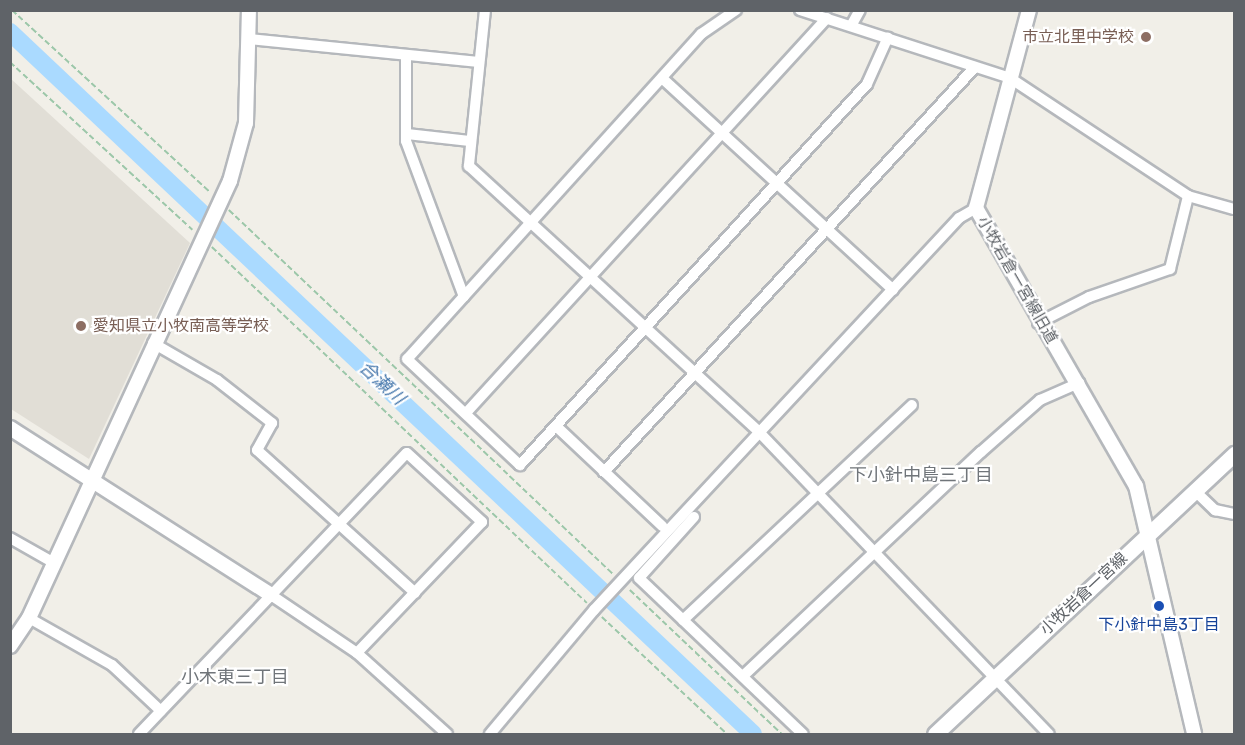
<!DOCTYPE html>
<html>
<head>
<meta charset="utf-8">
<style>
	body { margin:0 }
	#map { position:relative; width:1245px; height:745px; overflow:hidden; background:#f1efe8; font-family:Rubik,"Noto Sans JP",sans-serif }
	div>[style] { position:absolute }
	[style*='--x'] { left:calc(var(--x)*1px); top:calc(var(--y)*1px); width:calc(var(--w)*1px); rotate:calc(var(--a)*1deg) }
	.education>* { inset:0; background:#e1ded6 }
	.river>* { height:18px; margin:-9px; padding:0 9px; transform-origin:9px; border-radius:9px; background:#aadaff }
	.path>* { height:1.5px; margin-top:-0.75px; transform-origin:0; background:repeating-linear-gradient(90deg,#9cc7a9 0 6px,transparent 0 9px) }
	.roads { filter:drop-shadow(2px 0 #b5b8bc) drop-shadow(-2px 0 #b5b8bc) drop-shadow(0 2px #b5b8bc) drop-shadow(0 -2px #b5b8bc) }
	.minor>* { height:10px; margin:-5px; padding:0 5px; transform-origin:5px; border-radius:5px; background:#fff }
	.tertiary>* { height:14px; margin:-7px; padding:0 7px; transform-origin:7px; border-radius:7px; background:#fff }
	.secondary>* { height:15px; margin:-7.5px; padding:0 7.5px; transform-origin:7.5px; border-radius:7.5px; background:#fff }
	.dots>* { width:16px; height:16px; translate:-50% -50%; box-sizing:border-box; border:3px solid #fff; border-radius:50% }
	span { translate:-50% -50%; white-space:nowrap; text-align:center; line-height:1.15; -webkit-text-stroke:4.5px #fff; paint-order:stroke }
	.education-label { font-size:16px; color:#785e54 }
	.right { translate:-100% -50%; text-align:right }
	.left { translate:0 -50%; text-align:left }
	.street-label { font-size:16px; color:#5f6368 }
	.transit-label { font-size:16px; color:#164399 }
	.water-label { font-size:18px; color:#4174aa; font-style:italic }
	.neighbourhood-label { font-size:18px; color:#70757a }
	.frame { position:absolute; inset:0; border:12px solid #5f6368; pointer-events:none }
</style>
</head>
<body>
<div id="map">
	<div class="education">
		<i style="clip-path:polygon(10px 78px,190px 243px,89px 459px,11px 409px)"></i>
	</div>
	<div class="river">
		<i style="--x:10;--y:32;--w:1022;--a:43.37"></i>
	</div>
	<div class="path">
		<i style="--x:12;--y:10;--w:269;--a:42.6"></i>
		<i style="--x:10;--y:62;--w:248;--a:42.6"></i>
		<i style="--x:229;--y:210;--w:529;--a:43.47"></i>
		<i style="--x:212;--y:247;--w:517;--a:43.51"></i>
		<i style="--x:630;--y:590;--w:209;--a:43.5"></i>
		<i style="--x:602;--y:617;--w:171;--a:43.1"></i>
	</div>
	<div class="roads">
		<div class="minor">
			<i style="--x:485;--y:10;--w:157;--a:95.9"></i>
			<i style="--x:469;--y:166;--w:395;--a:42.5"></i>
			<i style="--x:760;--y:433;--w:417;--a:46.2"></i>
			<i style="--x:736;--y:10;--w:42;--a:145.6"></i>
			<i style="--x:701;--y:34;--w:438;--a:132.1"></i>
			<i style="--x:407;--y:359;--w:155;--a:43.2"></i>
			<i style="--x:520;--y:465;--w:515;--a:-47.67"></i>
			<i style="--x:867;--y:84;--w:51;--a:-65.9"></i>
			<i style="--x:800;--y:10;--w:221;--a:17.9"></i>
			<i style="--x:1010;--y:78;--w:214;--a:33.5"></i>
			<i style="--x:1188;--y:196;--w:48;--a:15.8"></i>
			<i style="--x:851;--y:26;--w:18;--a:-61"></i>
			<i style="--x:249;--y:39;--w:231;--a:5.7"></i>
			<i style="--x:406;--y:55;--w:86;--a:90"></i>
			<i style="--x:406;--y:141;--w:166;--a:69.6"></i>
			<i style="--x:663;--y:79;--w:312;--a:42.5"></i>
			<i style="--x:407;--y:134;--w:63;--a:6.3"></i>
			<i style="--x:1038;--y:323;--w:57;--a:-27"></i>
			<i style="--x:1089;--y:297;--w:86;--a:-19.1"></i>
			<i style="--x:1170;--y:269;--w:75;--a:-76.1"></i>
			<i style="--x:153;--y:343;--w:74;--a:30"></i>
			<i style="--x:217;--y:380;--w:70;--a:38"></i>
			<i style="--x:272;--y:423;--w:31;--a:119"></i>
			<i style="--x:257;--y:450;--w:213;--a:42.1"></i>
			<i style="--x:466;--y:413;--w:535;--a:-47.58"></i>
			<i style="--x:556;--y:426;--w:146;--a:43.3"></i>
			<i style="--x:604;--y:472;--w:549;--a:-47.51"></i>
			<i style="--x:1195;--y:491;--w:28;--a:44"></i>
			<i style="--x:1215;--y:510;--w:19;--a:12"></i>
			<i style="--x:694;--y:517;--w:82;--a:132"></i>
			<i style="--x:639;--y:578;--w:226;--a:43.6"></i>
			<i style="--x:10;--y:538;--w:51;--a:29.6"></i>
			<i style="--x:271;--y:595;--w:104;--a:34"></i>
			<i style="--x:357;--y:653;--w:121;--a:42"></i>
			<i style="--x:29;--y:618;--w:95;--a:29.5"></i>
			<i style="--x:112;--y:665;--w:67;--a:43.2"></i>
			<i style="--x:683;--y:620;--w:314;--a:-43.2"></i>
			<i style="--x:743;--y:676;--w:327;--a:-43.3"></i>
			<i style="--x:981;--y:452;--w:79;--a:-41.4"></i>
			<i style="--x:1040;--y:400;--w:43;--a:-23.6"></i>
			<i style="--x:139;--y:734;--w:388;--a:-46.4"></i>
			<i style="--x:407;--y:453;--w:102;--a:42.6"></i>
			<i style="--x:482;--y:522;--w:181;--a:133.7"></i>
			<i style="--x:490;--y:734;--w:162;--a:-50"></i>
			<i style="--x:594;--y:610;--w:536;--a:-47.04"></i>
			<i style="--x:959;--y:218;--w:20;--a:-30"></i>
		</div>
		<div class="tertiary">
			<i style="--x:1029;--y:10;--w:205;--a:105"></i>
			<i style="--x:976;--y:208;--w:321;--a:60.1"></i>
			<i style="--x:1136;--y:486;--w:255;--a:76.8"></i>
			<i style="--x:10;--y:428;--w:310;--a:32.6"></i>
			<i style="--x:10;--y:646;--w:34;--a:-56"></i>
			<i style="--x:29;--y:618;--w:481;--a:-65.3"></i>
			<i style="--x:230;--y:181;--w:60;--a:-74.6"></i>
			<i style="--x:246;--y:123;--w:113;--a:-88.5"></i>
		</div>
		<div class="secondary">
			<i style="--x:935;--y:734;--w:410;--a:-43.1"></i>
		</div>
	</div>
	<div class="dots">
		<i style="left:1146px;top:37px;background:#8d6e63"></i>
		<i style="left:81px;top:326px;background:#8d6e63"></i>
		<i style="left:1159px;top:606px;background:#1a4fb4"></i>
	</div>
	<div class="education-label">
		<span class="right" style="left:1134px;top:37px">市立北里中学校</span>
		<span class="left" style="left:93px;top:326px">愛知県立小牧南高等学校</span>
	</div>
	<div class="street-label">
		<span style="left:1017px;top:280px;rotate:60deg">小牧岩倉一宮線旧道</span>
		<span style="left:1084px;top:594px;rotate:-43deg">小牧岩倉一宮線</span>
	</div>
	<div class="transit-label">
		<span style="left:1159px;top:625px">下小針中島3丁目</span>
	</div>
	<div class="water-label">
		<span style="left:382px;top:383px;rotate:43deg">合瀬川</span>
	</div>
	<div class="neighbourhood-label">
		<span style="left:921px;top:475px">下小針中島三丁目</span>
		<span style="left:235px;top:677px">小木東三丁目</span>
	</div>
	<div class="frame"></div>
</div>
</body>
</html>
